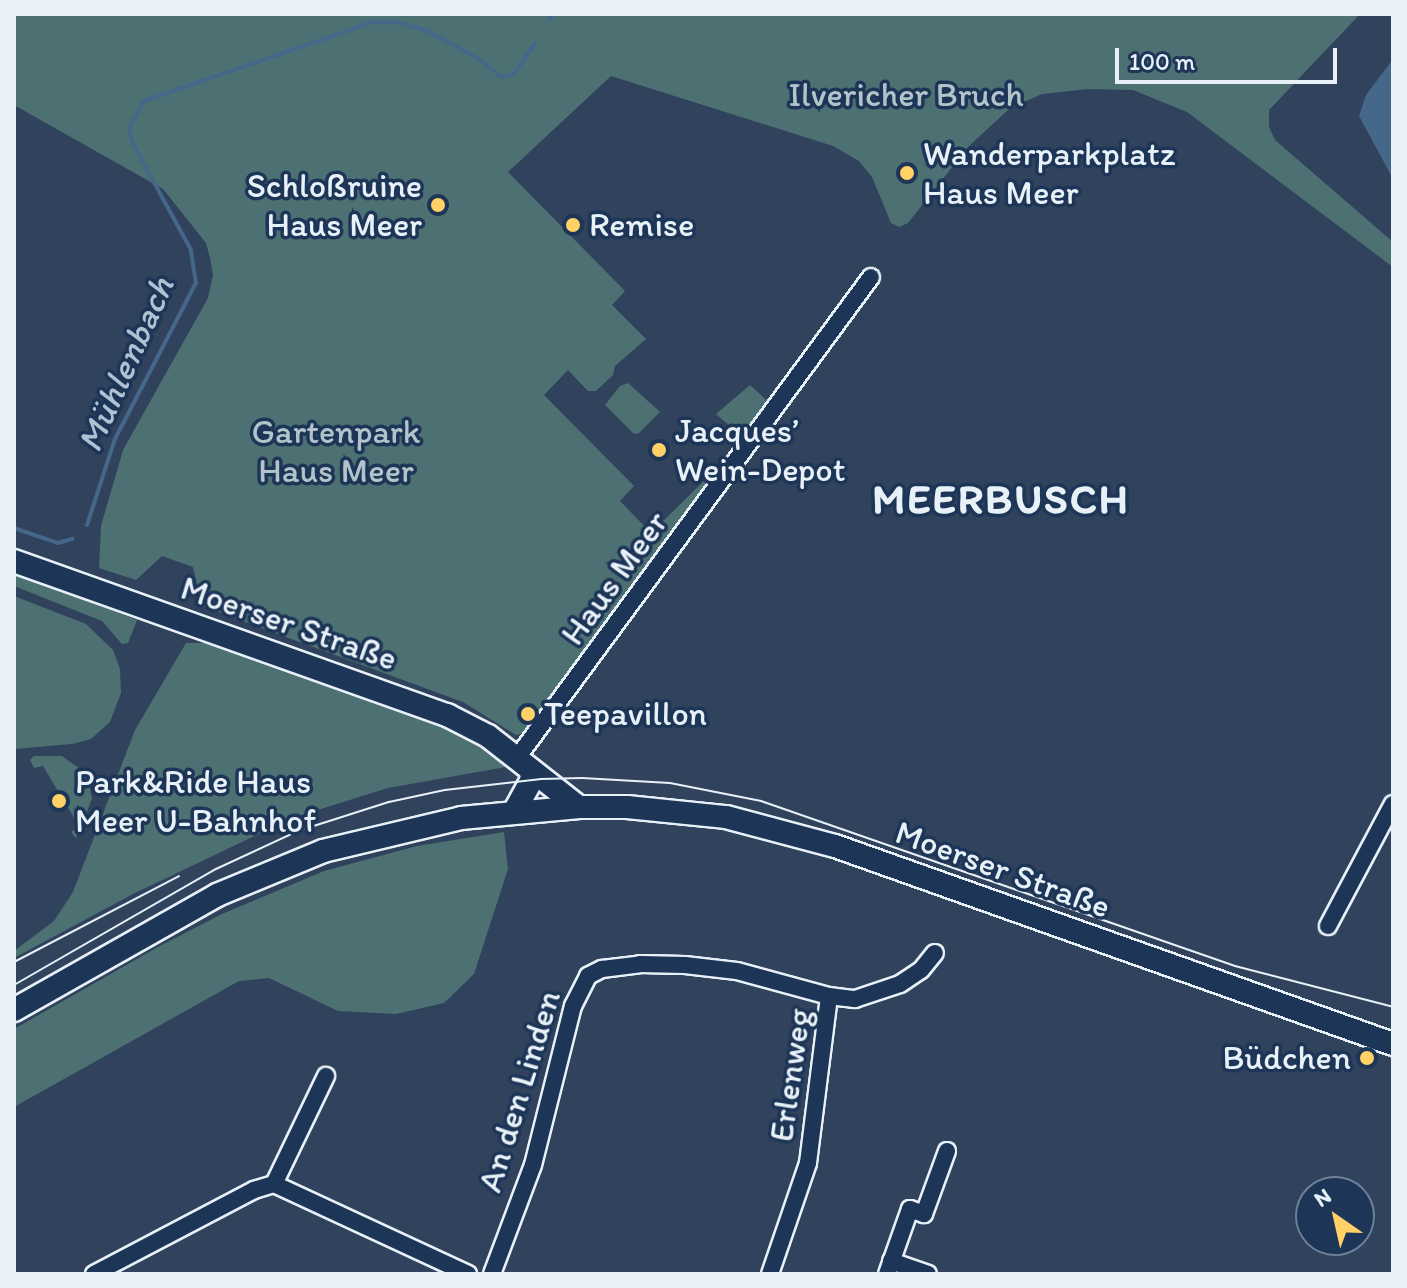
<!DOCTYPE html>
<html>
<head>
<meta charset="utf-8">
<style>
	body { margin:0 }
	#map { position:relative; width:1407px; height:1288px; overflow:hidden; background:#31425d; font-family:Itim,sans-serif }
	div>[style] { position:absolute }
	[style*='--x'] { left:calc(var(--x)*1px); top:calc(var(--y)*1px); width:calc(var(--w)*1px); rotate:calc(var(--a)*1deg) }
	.green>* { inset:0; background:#4d7173 }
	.water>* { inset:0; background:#44678a }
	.stream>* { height:4px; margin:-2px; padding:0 2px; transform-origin:2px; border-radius:2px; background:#44678a }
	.roads { filter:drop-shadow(2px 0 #e8f1f8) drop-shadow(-2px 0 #e8f1f8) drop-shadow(0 2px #e8f1f8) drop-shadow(0 -2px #e8f1f8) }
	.street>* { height:16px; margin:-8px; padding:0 8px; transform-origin:8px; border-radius:8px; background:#1d3557 }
	.secondary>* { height:22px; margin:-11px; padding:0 11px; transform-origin:11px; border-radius:11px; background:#1d3557 }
	.tram>* { height:2px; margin:-1px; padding:0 1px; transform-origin:1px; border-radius:1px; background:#e8f1f8 }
	.dots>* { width:22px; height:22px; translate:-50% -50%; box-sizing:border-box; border:4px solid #1d3557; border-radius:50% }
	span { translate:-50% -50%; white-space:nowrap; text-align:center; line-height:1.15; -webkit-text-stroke:7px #1d3557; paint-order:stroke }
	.park-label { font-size:34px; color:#b2c4c9 }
	.poi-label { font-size:34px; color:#e8f1f8 }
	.left { translate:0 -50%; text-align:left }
	.right { translate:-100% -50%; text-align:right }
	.street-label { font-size:34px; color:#e8f1f8 }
	.water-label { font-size:36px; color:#afc1d2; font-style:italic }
	.district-label { font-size:42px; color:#e8f1f8; font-weight:700; letter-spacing:2px }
	.frame { position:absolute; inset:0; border:16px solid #e8f1f8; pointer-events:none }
	.north { position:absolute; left:1295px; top:1176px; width:80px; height:80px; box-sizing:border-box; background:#1d3557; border:2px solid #6e8097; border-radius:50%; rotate:326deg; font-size:22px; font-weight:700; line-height:32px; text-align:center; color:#e8f1f8 }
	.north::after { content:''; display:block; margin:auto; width:28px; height:36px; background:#ffd166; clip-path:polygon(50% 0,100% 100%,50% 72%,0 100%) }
	.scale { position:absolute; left:1115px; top:48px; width:222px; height:36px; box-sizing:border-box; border:4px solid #e8f1f8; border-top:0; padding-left:10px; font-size:24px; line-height:28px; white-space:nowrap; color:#e8f1f8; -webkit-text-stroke:6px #1d3557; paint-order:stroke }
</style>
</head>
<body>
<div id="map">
	<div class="green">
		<i style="clip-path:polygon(14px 14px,1360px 14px,1269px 110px,1269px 127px,1275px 140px,1393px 242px,1393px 267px,1187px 112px,1133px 90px,1088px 89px,1042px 94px,1009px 109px,968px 147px,908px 223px,899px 227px,891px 223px,872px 177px,859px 161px,833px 146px,611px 76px,508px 172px,625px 291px,612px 305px,646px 339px,615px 366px,613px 375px,596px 391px,588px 391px,568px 370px,544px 395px,634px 486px,620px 501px,651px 533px,710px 475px,720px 481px,532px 731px,516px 735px,463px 702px,202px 606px,193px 567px,162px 556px,136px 580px,99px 568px,101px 526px,123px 450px,208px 298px,213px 275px,210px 258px,206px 243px,163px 189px,14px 105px)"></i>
		<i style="clip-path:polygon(628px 383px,660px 412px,638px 434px,633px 433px,605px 405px,620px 386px)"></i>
		<i style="clip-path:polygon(750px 385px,772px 405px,745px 439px,716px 414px)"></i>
		<i style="clip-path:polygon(14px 573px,137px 620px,128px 643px,122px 644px,102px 621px,14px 586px)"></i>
		<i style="clip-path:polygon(14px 596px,86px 624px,113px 650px,120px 669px,121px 693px,110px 722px,91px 739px,72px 744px,14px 749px)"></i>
		<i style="clip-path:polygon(186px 643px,204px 643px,401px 707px,471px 736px,512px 766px,388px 788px,292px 818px,133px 894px,14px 958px,14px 951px,54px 921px,73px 892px,135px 730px)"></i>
		<i style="clip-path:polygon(34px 756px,62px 756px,87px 774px,92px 799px,76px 838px,71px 832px,79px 826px,43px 766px,34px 768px,30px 760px)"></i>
		<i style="clip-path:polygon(504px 832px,508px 869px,474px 974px,444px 1003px,396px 1014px,338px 1011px,269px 978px,239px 981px,14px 1107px,14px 1029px,158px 947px,222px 914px,324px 871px,417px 846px)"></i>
	</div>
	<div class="water">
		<i style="clip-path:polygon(1393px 59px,1393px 179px,1359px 116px,1366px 95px)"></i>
	</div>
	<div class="stream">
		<i style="--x:549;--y:19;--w:6;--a:-51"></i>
		<i style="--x:87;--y:525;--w:90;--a:-72"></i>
		<i style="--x:115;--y:439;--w:176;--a:-62.6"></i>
		<i style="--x:196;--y:283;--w:33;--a:-99"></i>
		<i style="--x:191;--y:250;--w:121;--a:-118.7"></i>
		<i style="--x:133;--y:144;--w:16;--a:-104"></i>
		<i style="--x:129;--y:128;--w:31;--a:-61"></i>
		<i style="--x:144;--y:101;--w:242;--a:-19"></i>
		<i style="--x:373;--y:22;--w:22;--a:0"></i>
		<i style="--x:395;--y:22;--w:34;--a:15"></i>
		<i style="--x:428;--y:31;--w:56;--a:28.9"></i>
		<i style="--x:477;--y:58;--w:31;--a:37"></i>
		<i style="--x:502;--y:77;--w:12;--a:-14"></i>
		<i style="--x:514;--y:74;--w:37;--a:-56"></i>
		<i style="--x:14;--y:528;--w:46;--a:18.8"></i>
		<i style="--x:58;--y:543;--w:15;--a:-16"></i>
	</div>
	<div class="roads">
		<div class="street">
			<i style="--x:517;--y:758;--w:597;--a:-53.65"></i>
			<i style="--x:1328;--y:926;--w:138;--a:-62"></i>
			<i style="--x:274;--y:1184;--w:120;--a:-64.3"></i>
			<i style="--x:891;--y:1261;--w:39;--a:19"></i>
			<i style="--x:94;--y:1274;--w:181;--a:-27.7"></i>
			<i style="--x:254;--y:1190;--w:21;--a:-17"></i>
			<i style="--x:274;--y:1184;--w:214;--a:24.9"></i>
			<i style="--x:492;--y:1274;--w:116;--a:-69.4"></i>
			<i style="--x:533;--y:1165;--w:164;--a:-75.9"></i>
			<i style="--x:573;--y:1006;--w:34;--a:-63"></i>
			<i style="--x:588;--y:976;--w:16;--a:-27"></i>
			<i style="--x:602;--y:969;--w:38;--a:-7"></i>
			<i style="--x:640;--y:964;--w:45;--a:1.3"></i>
			<i style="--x:685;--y:965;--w:52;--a:6.6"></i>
			<i style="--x:737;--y:971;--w:95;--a:15.2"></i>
			<i style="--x:829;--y:996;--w:26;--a:7"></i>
			<i style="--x:855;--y:999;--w:47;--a:-18.4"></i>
			<i style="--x:900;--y:984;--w:25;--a:-34"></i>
			<i style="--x:921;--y:970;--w:22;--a:-51"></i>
			<i style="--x:770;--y:1274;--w:117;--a:-71.1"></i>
			<i style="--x:808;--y:1163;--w:168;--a:-82.8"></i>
			<i style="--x:887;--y:1274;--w:69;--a:-70.5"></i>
			<i style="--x:910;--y:1209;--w:15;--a:20"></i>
			<i style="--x:924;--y:1214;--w:67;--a:-69.9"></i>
		</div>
		<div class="secondary">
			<i style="--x:14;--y:561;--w:460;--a:19.6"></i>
			<i style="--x:447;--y:715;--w:46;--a:27.1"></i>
			<i style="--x:488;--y:736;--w:115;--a:38"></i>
			<i style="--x:514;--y:812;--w:37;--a:-61"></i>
			<i style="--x:532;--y:780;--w:10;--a:-96"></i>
			<i style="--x:14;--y:1010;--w:233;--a:-29.5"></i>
			<i style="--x:217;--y:895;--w:115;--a:-22.5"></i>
			<i style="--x:323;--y:851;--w:142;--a:-13.4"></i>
			<i style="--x:461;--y:818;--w:119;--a:-5.3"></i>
			<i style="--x:579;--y:807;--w:48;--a:0"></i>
			<i style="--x:627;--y:807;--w:100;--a:5.8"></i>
			<i style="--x:726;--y:817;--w:113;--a:14.9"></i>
			<i style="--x:835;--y:846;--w:592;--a:19.54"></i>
		</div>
	</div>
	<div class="tram">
		<i style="--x:14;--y:962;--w:186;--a:-27.5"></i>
		<i style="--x:14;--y:985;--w:233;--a:-29.9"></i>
		<i style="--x:216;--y:869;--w:90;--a:-24.9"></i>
		<i style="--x:298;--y:831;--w:96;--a:-17.7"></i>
		<i style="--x:389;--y:802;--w:57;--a:-12.1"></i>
		<i style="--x:445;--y:790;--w:97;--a:-6.5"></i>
		<i style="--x:541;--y:779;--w:41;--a:-1.4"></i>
		<i style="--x:582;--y:778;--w:88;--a:3.3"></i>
		<i style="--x:670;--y:783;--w:93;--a:11.2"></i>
		<i style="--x:761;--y:801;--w:502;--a:19.19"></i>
		<i style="--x:1235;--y:966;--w:163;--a:14.5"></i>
	</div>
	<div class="dots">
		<i style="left:907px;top:173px;background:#ffd166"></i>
		<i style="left:438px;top:205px;background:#ffd166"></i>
		<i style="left:573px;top:225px;background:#ffd166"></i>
		<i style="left:659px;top:450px;background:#ffd166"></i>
		<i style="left:528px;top:714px;background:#ffd166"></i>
		<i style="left:59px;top:801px;background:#ffd166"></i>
		<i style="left:1367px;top:1058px;background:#ffd166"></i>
	</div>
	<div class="park-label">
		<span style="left:906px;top:95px">Ilvericher Bruch</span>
		<span style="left:336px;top:451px">Gartenpark<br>Haus Meer</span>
	</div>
	<div class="poi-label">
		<span class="left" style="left:923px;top:173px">Wanderparkplatz<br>Haus Meer</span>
		<span class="right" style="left:422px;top:205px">Schloßruine<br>Haus Meer</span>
		<span class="left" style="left:589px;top:225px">Remise</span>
		<span class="left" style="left:675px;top:450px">Jacques’<br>Wein-Depot</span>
		<span class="left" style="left:544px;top:714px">Teepavillon</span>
		<span class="left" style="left:75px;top:801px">Park&amp;Ride Haus<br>Meer U-Bahnhof</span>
		<span class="right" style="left:1351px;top:1058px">Büdchen</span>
	</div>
	<div class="street-label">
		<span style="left:614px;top:578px;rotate:-54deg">Haus Meer</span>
		<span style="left:289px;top:623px;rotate:19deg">Moerser Straße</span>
		<span style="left:1003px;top:869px;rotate:20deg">Moerser Straße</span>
		<span style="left:790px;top:1075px;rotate:-82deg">Erlenweg</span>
		<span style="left:519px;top:1091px;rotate:-73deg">An den Linden</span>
	</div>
	<div class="water-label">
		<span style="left:125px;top:364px;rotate:-66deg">Mühlenbach</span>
	</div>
	<div class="district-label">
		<span style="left:1001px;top:499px">MEERBUSCH</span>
	</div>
	<div class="frame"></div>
	<div class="north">N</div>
	<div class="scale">100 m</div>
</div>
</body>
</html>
